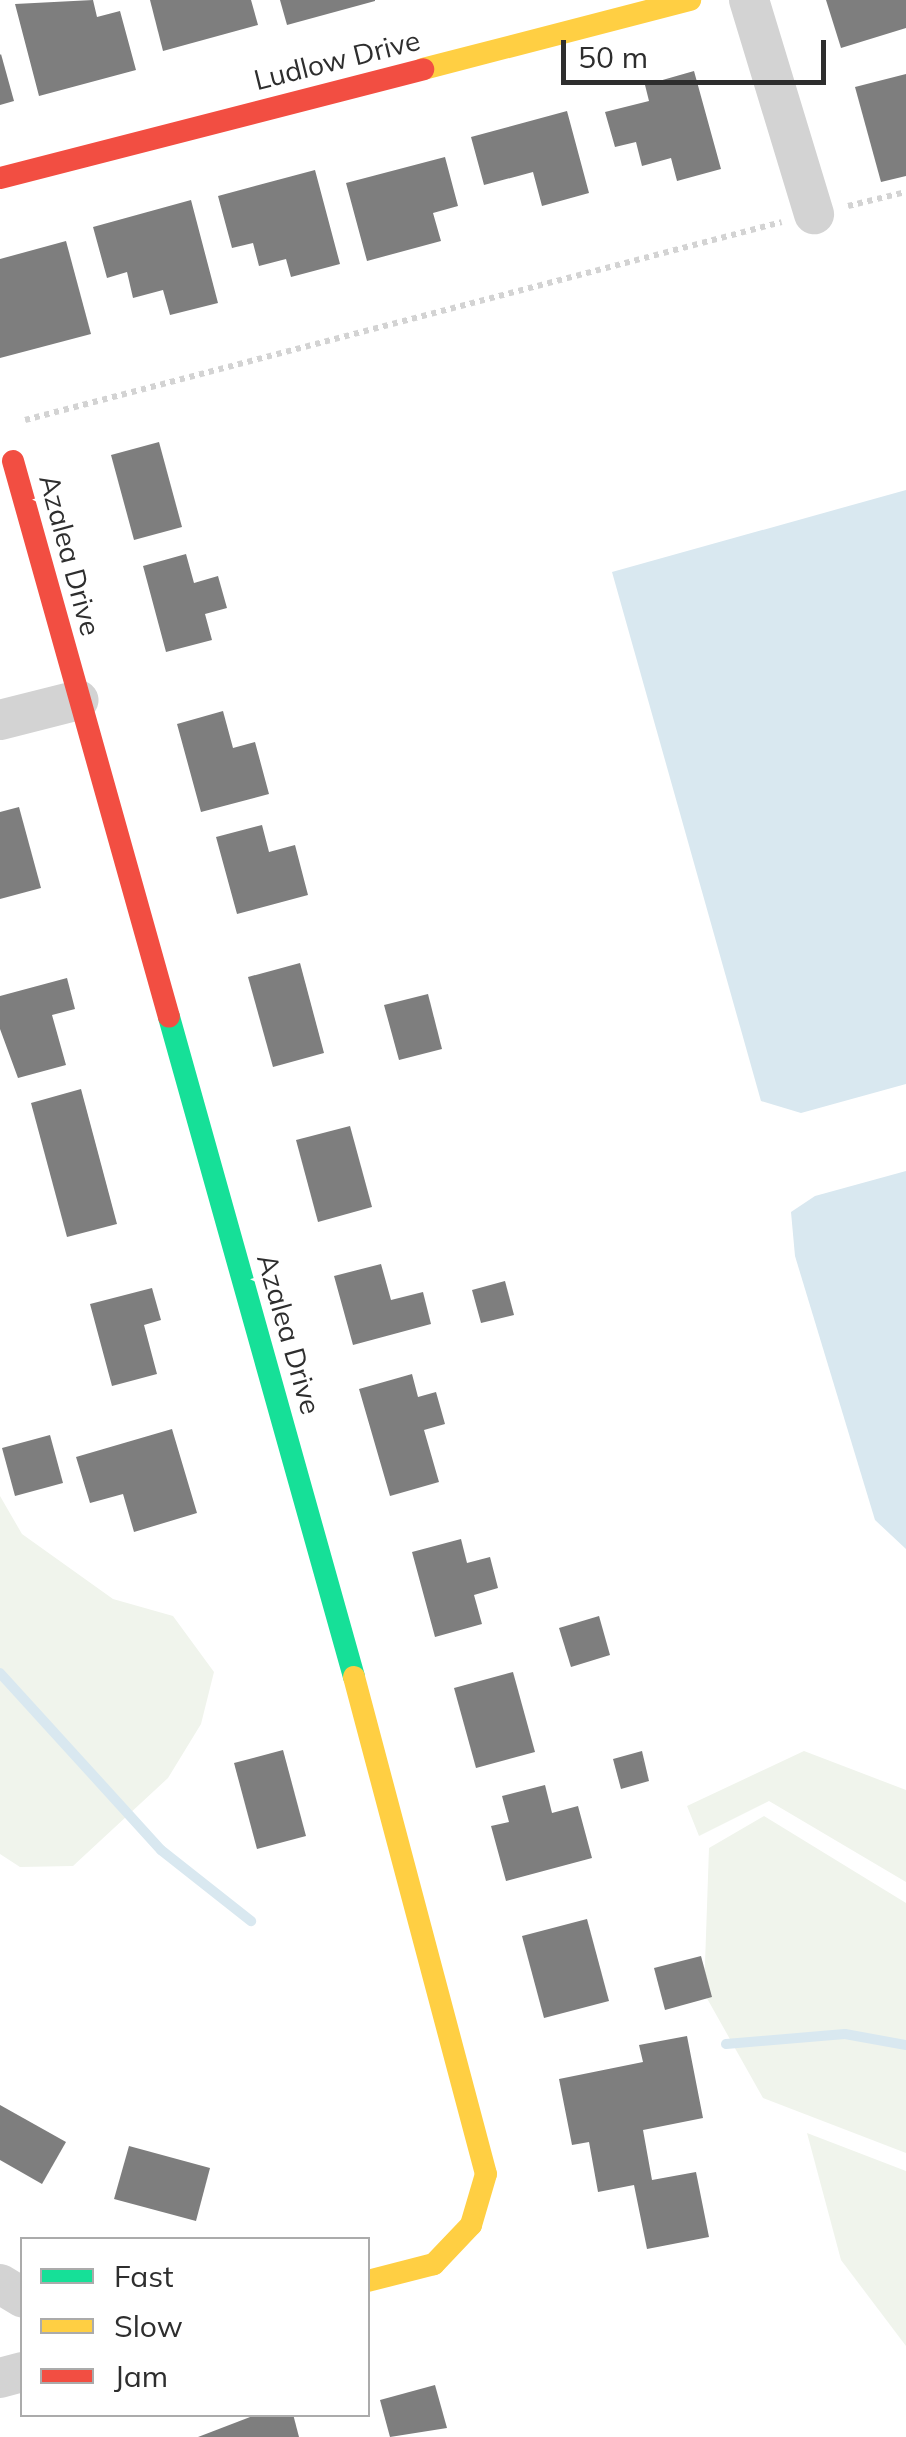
<!DOCTYPE html>
<html>
<head>
<meta charset="utf-8">
<style>
	body { margin:0 }
	#map { position:relative; width:906px; height:2437px; overflow:hidden; background:#fff; font-family:Mulish,sans-serif }
	div>[style] { position:absolute }
	[style*='--x'] { left:calc(var(--x)*1px); top:calc(var(--y)*1px); width:calc(var(--w)*1px); rotate:calc(var(--a)*1deg) }
	.green>* { inset:0; background:#f0f4ec }
	.water>* { inset:0; background:#d9e8f0 }
	.stream>* { height:10px; margin:-5px; padding:0 5px; transform-origin:5px; border-radius:5px; background:#d9e8f0 }
	.building>* { inset:0; background:#7e7e7e }
	.path>* { height:6px; margin-top:-3px; transform-origin:0; background:repeating-linear-gradient(90deg,#d3d3d3 0 5px,transparent 0 10px) }
	.street>* { height:40px; margin:-20px; padding:0 20px; transform-origin:20px; border-radius:20px; background:#d3d3d3 }
	.fast>* { height:22px; margin:-11px; padding:0 11px; transform-origin:11px; border-radius:11px; background:#16e098 }
	.slow>* { height:22px; margin:-11px; padding:0 11px; transform-origin:11px; border-radius:11px; background:#ffcf43 }
	.jam>* { height:22px; margin:-11px; padding:0 11px; transform-origin:11px; border-radius:11px; background:#f24e42 }
	span { translate:-50% -50%; white-space:nowrap; text-align:center; line-height:1.15; -webkit-text-stroke:10px #fff; paint-order:stroke }
	.street-label { font-size:28px; color:#2e2e2e }
	.legend { position:absolute; left:20px; top:2237px; width:350px; height:180px; box-sizing:border-box; background:#fff; border:2px solid #ababab; margin:0; padding:12px 18px; list-style:none; font-size:30px; color:#2e2e2e }
	.legend li { display:flex; align-items:center; gap:20px; height:50px }
	.legend b { width:50px; border:2px solid #ababab }
	.scale { position:absolute; left:561px; top:40px; width:265px; height:45px; box-sizing:border-box; border:5px solid #2e2e2e; border-top:0; padding-left:12px; font-size:30px; line-height:35px; white-space:nowrap; color:#2e2e2e; -webkit-text-stroke:8px #fff; paint-order:stroke }
</style>
</head>
<body>
<div id="map">
	<div class="green">
		<i style="clip-path:polygon(0 1496px,22px 1534px,113px 1599px,173px 1616px,214px 1672px,201px 1724px,168px 1778px,73px 1866px,20px 1867px,0 1854px)"></i>
		<i style="clip-path:polygon(804px 1751px,906px 1790px,906px 1882px,769px 1801px,699px 1836px,687px 1806px)"></i>
		<i style="clip-path:polygon(764px 1816px,906px 1903px,906px 2153px,763px 2098px,704px 1993px,709px 1848px)"></i>
		<i style="clip-path:polygon(807px 2133px,906px 2171px,906px 2346px,841px 2260px)"></i>
	</div>
	<div class="water">
		<i style="clip-path:polygon(906px 490px,906px 1084px,801px 1113px,761px 1101px,612px 572px)"></i>
		<i style="clip-path:polygon(906px 1171px,906px 1549px,875px 1520px,795px 1256px,791px 1212px,815px 1196px)"></i>
	</div>
	<div class="stream">
		<i style="--x:0;--y:1673;--w:239;--a:47.7"></i>
		<i style="--x:161;--y:1850;--w:115;--a:38.3"></i>
		<i style="--x:726;--y:2044;--w:119;--a:-4.8"></i>
		<i style="--x:845;--y:2034;--w:62;--a:10.2"></i>
	</div>
	<div class="building">
		<i style="clip-path:polygon(93px 0,97px 17px,120px 11px,136px 70px,39px 96px,15px 4px)"></i>
		<i style="clip-path:polygon(150px 0,251px 0,258px 25px,163px 51px)"></i>
		<i style="clip-path:polygon(280px 0,375px 0,375px 1px,287px 25px)"></i>
		<i style="clip-path:polygon(826px 0,906px 0,906px 28px,841px 48px)"></i>
		<i style="clip-path:polygon(1px 54px,14px 101px,0 105px,0 55px)"></i>
		<i style="clip-path:polygon(694px 71px,721px 169px,677px 181px,671px 158px,642px 166px,636px 142px,615px 147px,605px 112px,649px 101px,645px 85px)"></i>
		<i style="clip-path:polygon(906px 74px,906px 176px,881px 182px,855px 87px)"></i>
		<i style="clip-path:polygon(567px 111px,589px 193px,542px 206px,533px 172px,484px 185px,471px 137px)"></i>
		<i style="clip-path:polygon(445px 157px,458px 206px,433px 213px,441px 241px,367px 261px,346px 183px)"></i>
		<i style="clip-path:polygon(315px 170px,340px 264px,291px 277px,286px 259px,259px 266px,253px 243px,232px 248px,218px 196px)"></i>
		<i style="clip-path:polygon(191px 200px,218px 303px,170px 315px,163px 290px,133px 298px,127px 272px,107px 278px,93px 227px)"></i>
		<i style="clip-path:polygon(66px 241px,91px 334px,0 358px,0 259px)"></i>
		<i style="clip-path:polygon(159px 442px,182px 527px,134px 540px,111px 455px)"></i>
		<i style="clip-path:polygon(186px 554px,194px 583px,218px 576px,227px 608px,205px 614px,212px 640px,166px 652px,143px 566px)"></i>
		<i style="clip-path:polygon(223px 711px,233px 748px,255px 742px,269px 794px,201px 812px,177px 724px)"></i>
		<i style="clip-path:polygon(19px 807px,41px 888px,0 899px,0 812px)"></i>
		<i style="clip-path:polygon(262px 825px,269px 852px,295px 845px,308px 895px,237px 914px,216px 837px)"></i>
		<i style="clip-path:polygon(300px 963px,324px 1053px,273px 1067px,248px 977px)"></i>
		<i style="clip-path:polygon(67px 978px,75px 1009px,52px 1015px,66px 1065px,18px 1078px,0 1029px,0 996px)"></i>
		<i style="clip-path:polygon(428px 994px,442px 1049px,399px 1060px,384px 1005px)"></i>
		<i style="clip-path:polygon(81px 1089px,117px 1224px,67px 1237px,31px 1103px)"></i>
		<i style="clip-path:polygon(350px 1126px,372px 1207px,318px 1222px,296px 1140px)"></i>
		<i style="clip-path:polygon(381px 1264px,391px 1300px,423px 1292px,431px 1324px,353px 1345px,334px 1276px)"></i>
		<i style="clip-path:polygon(505px 1281px,514px 1315px,481px 1323px,472px 1290px)"></i>
		<i style="clip-path:polygon(152px 1288px,161px 1320px,144px 1325px,157px 1374px,112px 1386px,90px 1304px)"></i>
		<i style="clip-path:polygon(412px 1374px,418px 1397px,436px 1392px,445px 1424px,424px 1430px,439px 1482px,390px 1496px,359px 1389px)"></i>
		<i style="clip-path:polygon(172px 1429px,197px 1513px,134px 1532px,123px 1494px,90px 1503px,76px 1457px)"></i>
		<i style="clip-path:polygon(50px 1435px,63px 1483px,15px 1496px,2px 1448px)"></i>
		<i style="clip-path:polygon(461px 1539px,467px 1563px,490px 1557px,498px 1588px,474px 1595px,482px 1624px,435px 1637px,412px 1552px)"></i>
		<i style="clip-path:polygon(599px 1616px,610px 1655px,571px 1667px,559px 1628px)"></i>
		<i style="clip-path:polygon(513px 1672px,535px 1752px,476px 1768px,454px 1688px)"></i>
		<i style="clip-path:polygon(283px 1750px,306px 1836px,257px 1849px,234px 1763px)"></i>
		<i style="clip-path:polygon(642px 1751px,649px 1781px,621px 1789px,613px 1759px)"></i>
		<i style="clip-path:polygon(545px 1785px,552px 1813px,578px 1806px,592px 1858px,506px 1881px,491px 1826px,509px 1822px,502px 1796px)"></i>
		<i style="clip-path:polygon(587px 1919px,609px 2001px,544px 2018px,522px 1936px)"></i>
		<i style="clip-path:polygon(701px 1956px,712px 1997px,665px 2010px,654px 1968px)"></i>
		<i style="clip-path:polygon(687px 2036px,703px 2118px,643px 2130px,652px 2180px,696px 2172px,709px 2237px,647px 2249px,634px 2185px,598px 2192px,589px 2142px,572px 2145px,559px 2079px,643px 2062px,639px 2045px)"></i>
		<i style="clip-path:polygon(0 2105px,66px 2142px,42px 2184px,0 2160px)"></i>
		<i style="clip-path:polygon(129px 2146px,210px 2168px,196px 2221px,114px 2199px)"></i>
		<i style="clip-path:polygon(435px 2385px,447px 2428px,390px 2437px,380px 2400px)"></i>
		<i style="clip-path:polygon(258px 2414px,293px 2414px,299px 2437px,198px 2437px)"></i>
	</div>
	<div class="path">
		<i style="--x:848;--y:206;--w:60;--a:-13.6"></i>
		<i style="--x:25;--y:420;--w:782;--a:-14.66"></i>
	</div>
	<div class="street">
		<i style="--x:749;--y:0;--w:224;--a:73.1"></i>
		<i style="--x:0;--y:720;--w:81;--a:-14.2"></i>
		<i style="--x:0;--y:2284;--w:26;--a:31"></i>
		<i style="--x:0;--y:2378;--w:23;--a:-15"></i>
	</div>
	<div class="fast">
		<i style="--x:169;--y:1017;--w:685;--a:74.34"></i>
	</div>
	<div class="slow">
		<i style="--x:423;--y:69;--w:276;--a:-14.5"></i>
		<i style="--x:354;--y:1677;--w:514;--a:75.13"></i>
		<i style="--x:486;--y:2174;--w:53;--a:106.4"></i>
		<i style="--x:471;--y:2225;--w:54;--a:133.5"></i>
		<i style="--x:434;--y:2264;--w:68;--a:165.6"></i>
	</div>
	<div class="jam">
		<i style="--x:0;--y:178;--w:437;--a:-14.4"></i>
		<i style="--x:13;--y:461;--w:577;--a:74.33"></i>
	</div>
	<div class="street-label">
		<span style="left:337px;top:60px;rotate:-14deg">Ludlow Drive</span>
		<span style="left:70px;top:555px;rotate:75deg">Azalea Drive</span>
		<span style="left:289px;top:1334px;rotate:74deg">Azalea Drive</span>
	</div>
	<ul class="legend">
	<li><b style="height:12px;background:#16e098"></b>Fast</li>
	<li><b style="height:12px;background:#ffcf43"></b>Slow</li>
	<li><b style="height:12px;background:#f24e42"></b>Jam</li>
	</ul>
	<div class="scale">50 m</div>
</div>
</body>
</html>
